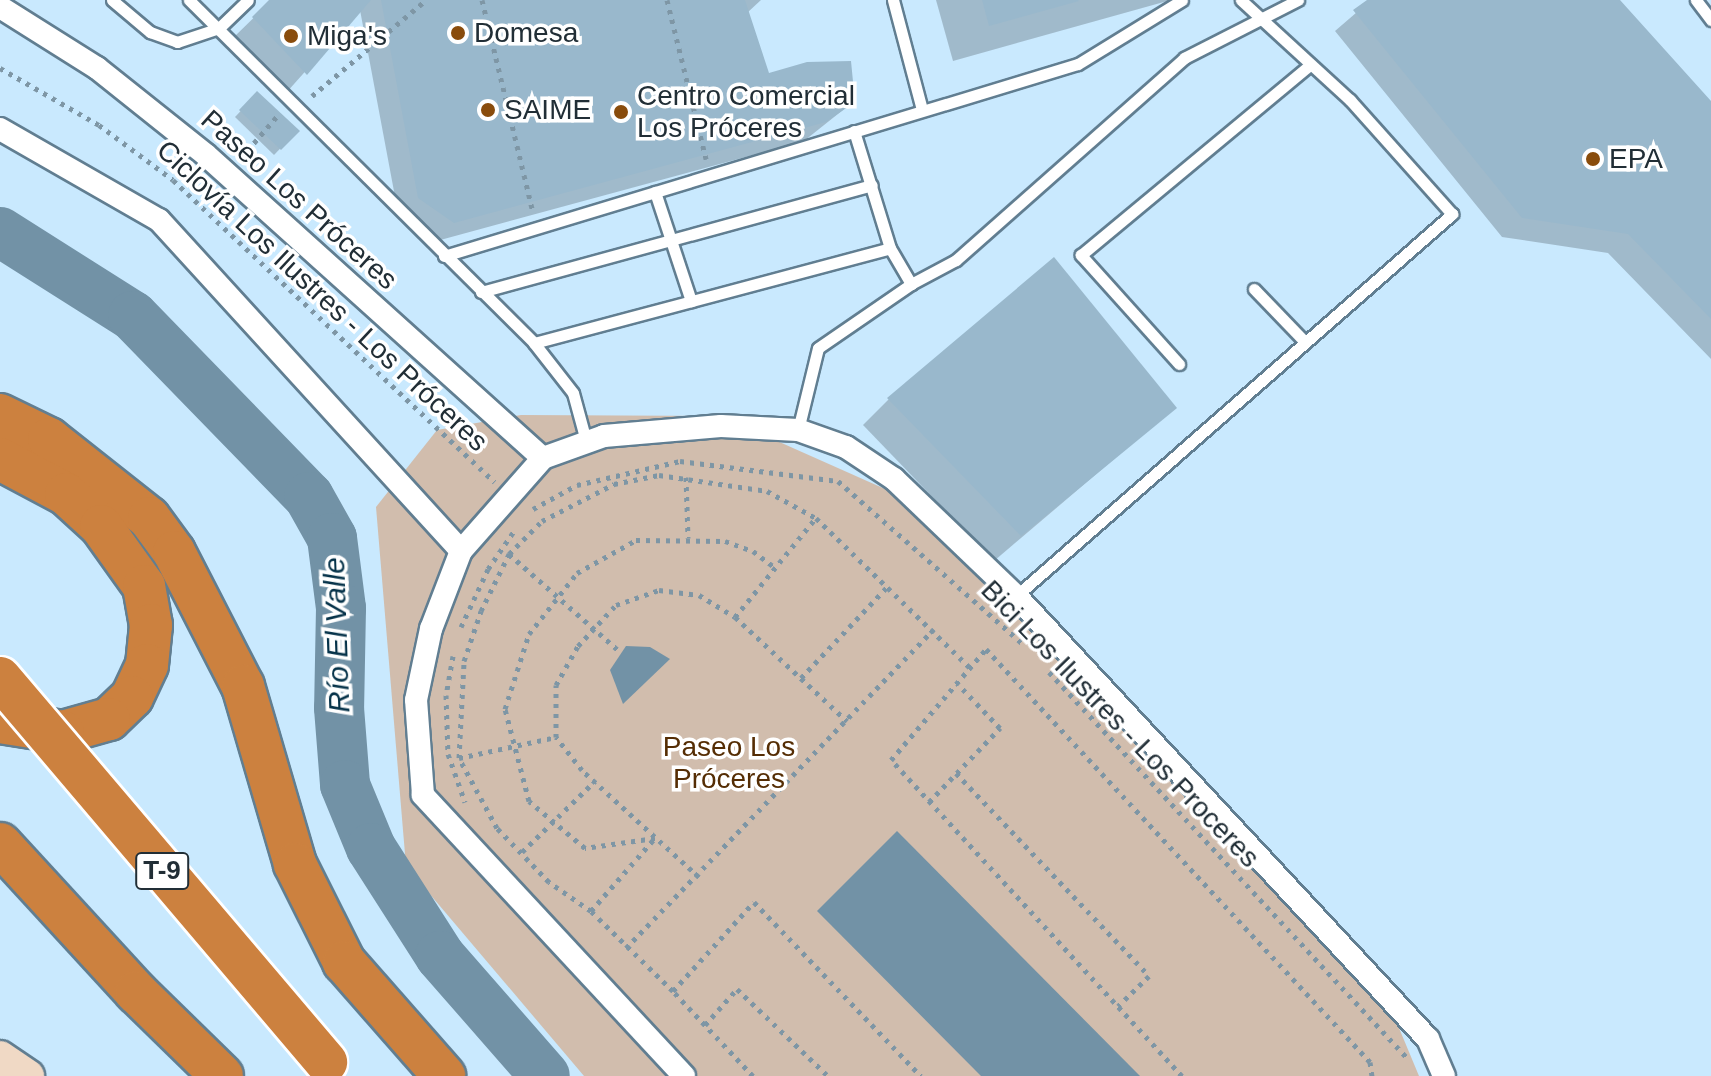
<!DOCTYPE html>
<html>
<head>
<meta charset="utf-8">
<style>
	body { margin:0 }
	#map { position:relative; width:1711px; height:1076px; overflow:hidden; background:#c9e9fe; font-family:Arial,sans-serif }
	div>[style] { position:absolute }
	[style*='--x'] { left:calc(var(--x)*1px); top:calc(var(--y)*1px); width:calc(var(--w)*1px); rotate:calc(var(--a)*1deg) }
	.green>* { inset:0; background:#d1bdad }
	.water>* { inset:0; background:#7292a6 }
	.shadow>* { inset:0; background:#0003 }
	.river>* { height:50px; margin:-25px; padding:0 25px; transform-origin:25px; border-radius:25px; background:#7292a6 }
	.building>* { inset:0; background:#99b8cc }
	.path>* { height:5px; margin-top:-2.5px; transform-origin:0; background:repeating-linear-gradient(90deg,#7e96a5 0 4px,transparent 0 10px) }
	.roads { filter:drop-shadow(2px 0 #617e91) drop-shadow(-2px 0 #617e91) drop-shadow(0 2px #617e91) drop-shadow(0 -2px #617e91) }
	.service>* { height:11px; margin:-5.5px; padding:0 5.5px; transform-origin:5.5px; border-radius:5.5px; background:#fff }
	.minor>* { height:22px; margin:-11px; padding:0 11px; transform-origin:11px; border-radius:11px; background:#fff }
	.secondary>* { height:32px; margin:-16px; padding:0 16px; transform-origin:16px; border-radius:16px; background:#f0d9c5 }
	.motorway>* { height:42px; margin:-21px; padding:0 21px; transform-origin:21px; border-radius:21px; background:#cc813f }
	.bridges { filter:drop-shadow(2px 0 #fff) drop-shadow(-2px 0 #fff) drop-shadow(0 2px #fff) drop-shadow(0 -2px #fff) }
	.motorway-bridge>* { height:42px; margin:-21px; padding:0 21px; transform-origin:21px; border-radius:21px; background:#cc813f }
	.dots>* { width:22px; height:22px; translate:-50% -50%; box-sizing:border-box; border:4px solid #fff; border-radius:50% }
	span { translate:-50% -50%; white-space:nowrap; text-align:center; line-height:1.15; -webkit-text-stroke:7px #fff; paint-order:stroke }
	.shield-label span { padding:2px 6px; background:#fff; border:2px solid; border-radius:6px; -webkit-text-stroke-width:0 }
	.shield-label { font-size:26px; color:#212e36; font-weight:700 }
	.poi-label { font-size:28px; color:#212e36 }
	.left { translate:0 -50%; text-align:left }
	.street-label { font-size:28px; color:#212e36 }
	.park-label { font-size:28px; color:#552d04 }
	.water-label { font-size:30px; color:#053249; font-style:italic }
</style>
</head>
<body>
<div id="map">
	<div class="green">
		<i style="clip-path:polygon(521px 415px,721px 416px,948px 517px,1384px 992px,1419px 1076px,584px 1076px,406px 866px,376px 507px,437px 430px)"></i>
	</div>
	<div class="water">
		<i style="clip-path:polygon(626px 646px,650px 647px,670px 659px,623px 704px,610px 670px)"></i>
		<i style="clip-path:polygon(897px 831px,1140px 1076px,981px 1076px,817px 911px)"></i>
	</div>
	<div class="shadow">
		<i style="clip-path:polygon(272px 0,761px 0,747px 13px,767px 75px,853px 102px,804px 141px,433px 242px,399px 218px,360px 10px,286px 93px,233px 38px)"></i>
		<i style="clip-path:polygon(936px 0,1171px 0,953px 61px)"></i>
		<i style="clip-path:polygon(1371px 0,1617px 0,1711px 104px,1711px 359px,1608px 253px,1502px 237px,1335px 31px)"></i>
		<i style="clip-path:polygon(258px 93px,297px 131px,274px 155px,235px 117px)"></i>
		<i style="clip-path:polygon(889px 399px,1174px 408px,994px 561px,863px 425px)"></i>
	</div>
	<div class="river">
		<i style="--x:0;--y:232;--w:157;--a:32.3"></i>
		<i style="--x:133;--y:316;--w:252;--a:45.8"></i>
		<i style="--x:309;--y:497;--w:47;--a:60.7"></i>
		<i style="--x:332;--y:538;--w:71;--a:82.7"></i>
		<i style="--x:341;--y:608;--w:100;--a:91.1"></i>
		<i style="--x:339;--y:708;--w:77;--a:85.5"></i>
		<i style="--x:345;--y:785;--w:68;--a:67.6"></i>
		<i style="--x:371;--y:848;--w:128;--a:57.4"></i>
		<i style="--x:440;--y:956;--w:159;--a:48.8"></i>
	</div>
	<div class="building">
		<i style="clip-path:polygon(269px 0,371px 0,307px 75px,252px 17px)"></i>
		<i style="clip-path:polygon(381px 0,745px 0,769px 73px,807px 62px,851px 61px,855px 102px,826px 122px,454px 223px,418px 198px)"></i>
		<i style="clip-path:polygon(982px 0,1078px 0,1079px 1px,989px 26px)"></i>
		<i style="clip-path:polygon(1367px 0,1620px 0,1711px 101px,1711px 319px,1628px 234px,1522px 218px,1353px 10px)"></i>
		<i style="clip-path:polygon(257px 91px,300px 131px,281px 150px,239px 110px)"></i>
		<i style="clip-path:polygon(1054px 257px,1177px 408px,1021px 536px,887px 398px)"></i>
	</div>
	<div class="path">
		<i style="--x:482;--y:0;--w:218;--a:76.5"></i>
		<i style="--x:667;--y:0;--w:164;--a:76.2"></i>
		<i style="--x:0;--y:68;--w:114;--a:29.9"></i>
		<i style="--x:99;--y:125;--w:92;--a:36.6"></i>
		<i style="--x:173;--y:180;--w:441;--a:43.2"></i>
		<i style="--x:312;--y:96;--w:149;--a:-40.1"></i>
		<i style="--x:241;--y:158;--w:58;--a:-49.2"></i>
		<i style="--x:686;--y:477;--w:61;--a:88.1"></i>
		<i style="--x:533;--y:509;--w:50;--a:-28.6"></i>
		<i style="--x:577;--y:485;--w:106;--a:-13.1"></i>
		<i style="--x:680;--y:461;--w:159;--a:7.2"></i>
		<i style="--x:838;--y:481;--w:247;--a:41.4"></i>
		<i style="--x:509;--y:554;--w:147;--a:41.4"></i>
		<i style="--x:735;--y:617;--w:127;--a:-50.8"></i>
		<i style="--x:461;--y:627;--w:64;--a:-65"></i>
		<i style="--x:488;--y:569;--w:46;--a:-55.6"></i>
		<i style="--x:453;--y:656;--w:40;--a:100"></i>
		<i style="--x:446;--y:695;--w:59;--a:88.1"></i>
		<i style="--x:448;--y:754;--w:51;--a:70.5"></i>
		<i style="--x:1049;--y:672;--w:529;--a:47.14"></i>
		<i style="--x:801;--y:678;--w:128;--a:-46.6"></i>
		<i style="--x:459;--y:758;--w:99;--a:-12.2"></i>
		<i style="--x:956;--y:773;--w:280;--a:46.4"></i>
		<i style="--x:1149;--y:976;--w:43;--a:135.9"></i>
		<i style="--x:929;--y:802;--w:103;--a:-46.2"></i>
		<i style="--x:1000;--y:728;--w:62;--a:-133.7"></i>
		<i style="--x:522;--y:852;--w:102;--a:-44.2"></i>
		<i style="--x:699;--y:877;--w:159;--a:-137.6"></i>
		<i style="--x:582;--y:770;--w:42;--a:-128.2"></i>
		<i style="--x:556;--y:737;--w:52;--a:-90"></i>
		<i style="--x:556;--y:685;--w:45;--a:-60.6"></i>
		<i style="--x:578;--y:646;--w:56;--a:-47.2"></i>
		<i style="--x:616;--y:605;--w:46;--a:-19.2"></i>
		<i style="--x:659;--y:590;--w:40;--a:7.1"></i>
		<i style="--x:699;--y:595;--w:42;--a:31.4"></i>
		<i style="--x:735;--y:617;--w:153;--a:42.9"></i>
		<i style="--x:591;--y:911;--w:97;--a:-48.8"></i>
		<i style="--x:655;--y:838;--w:71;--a:171.9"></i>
		<i style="--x:585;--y:848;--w:73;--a:-140"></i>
		<i style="--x:529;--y:801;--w:95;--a:-104.6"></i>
		<i style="--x:505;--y:709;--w:79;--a:-72.3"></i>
		<i style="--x:529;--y:634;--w:78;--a:-51.8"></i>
		<i style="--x:577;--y:573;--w:68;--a:-29.2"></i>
		<i style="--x:636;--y:540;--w:89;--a:0.6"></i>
		<i style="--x:725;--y:541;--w:30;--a:20"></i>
		<i style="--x:753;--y:551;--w:30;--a:37"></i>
		<i style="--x:626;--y:948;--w:443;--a:-46"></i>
		<i style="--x:673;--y:991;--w:115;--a:-135.7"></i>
		<i style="--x:591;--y:911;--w:51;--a:-145.4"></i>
		<i style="--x:549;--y:882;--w:75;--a:-133.9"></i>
		<i style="--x:497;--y:828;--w:80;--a:-118.5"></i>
		<i style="--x:459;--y:758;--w:97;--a:-87"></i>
		<i style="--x:464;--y:661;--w:53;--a:-71.2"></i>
		<i style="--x:481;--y:611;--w:64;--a:-63.8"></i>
		<i style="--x:509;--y:554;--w:47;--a:-45"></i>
		<i style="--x:542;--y:521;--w:81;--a:-27.2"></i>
		<i style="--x:614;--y:484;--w:46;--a:-11.3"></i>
		<i style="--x:659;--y:475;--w:109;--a:8.4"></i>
		<i style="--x:767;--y:491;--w:56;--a:28.9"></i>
		<i style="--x:816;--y:518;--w:215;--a:44.2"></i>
		<i style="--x:705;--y:1025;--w:48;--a:-48.4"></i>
		<i style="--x:737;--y:989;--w:126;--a:43.7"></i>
		<i style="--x:753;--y:1076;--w:117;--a:-133.3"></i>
		<i style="--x:673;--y:991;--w:120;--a:-47.7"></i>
		<i style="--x:754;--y:902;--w:241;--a:46.2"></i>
		<i style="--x:1182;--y:1076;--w:430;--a:-132.6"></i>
		<i style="--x:891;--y:760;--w:146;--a:-49.4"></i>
		<i style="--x:986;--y:649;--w:564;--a:47.08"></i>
		<i style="--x:1370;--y:1062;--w:14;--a:82"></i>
	</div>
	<div class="roads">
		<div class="service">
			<i style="--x:112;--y:0;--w:50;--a:40.1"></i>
			<i style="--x:150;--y:32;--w:29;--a:20"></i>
			<i style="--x:177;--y:42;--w:44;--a:-18.4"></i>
			<i style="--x:219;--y:28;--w:40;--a:-44"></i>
			<i style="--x:189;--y:0;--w:486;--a:44.8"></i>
			<i style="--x:534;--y:343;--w:63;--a:52"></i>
			<i style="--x:573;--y:393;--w:50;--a:74.8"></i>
			<i style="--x:893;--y:0;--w:114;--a:75.2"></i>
			<i style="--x:1696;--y:0;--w:25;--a:53"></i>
			<i style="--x:854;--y:131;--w:122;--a:72.9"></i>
			<i style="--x:890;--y:248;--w:42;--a:59.7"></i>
			<i style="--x:655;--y:192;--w:115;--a:71.7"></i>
			<i style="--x:444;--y:256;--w:662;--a:-16.85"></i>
			<i style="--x:1078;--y:64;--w:122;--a:-31.6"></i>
			<i style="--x:1254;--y:289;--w:74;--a:46.1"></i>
			<i style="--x:481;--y:292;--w:405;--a:-15.3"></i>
			<i style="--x:534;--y:343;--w:368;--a:-14.9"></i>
			<i style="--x:1179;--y:364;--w:147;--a:-132"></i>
			<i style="--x:1081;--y:255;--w:298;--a:-39.7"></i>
			<i style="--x:798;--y:430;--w:84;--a:-76.3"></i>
			<i style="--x:818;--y:348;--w:113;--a:-34.5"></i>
			<i style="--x:911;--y:284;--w:51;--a:-28.1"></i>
			<i style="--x:956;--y:260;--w:305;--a:-41.5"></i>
			<i style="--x:1184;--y:58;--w:128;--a:-27"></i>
			<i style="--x:1016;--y:596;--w:580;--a:-41.22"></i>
			<i style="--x:1452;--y:214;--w:153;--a:-131.8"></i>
			<i style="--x:1350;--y:100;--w:148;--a:-137.5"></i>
		</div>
		<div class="minor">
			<i style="--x:0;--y:7;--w:115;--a:32.2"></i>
			<i style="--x:97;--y:68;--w:139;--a:38.6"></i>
			<i style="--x:206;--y:155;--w:453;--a:42"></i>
			<i style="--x:0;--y:129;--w:183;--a:29.8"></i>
			<i style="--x:159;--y:220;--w:448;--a:47.6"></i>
			<i style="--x:684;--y:1076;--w:384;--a:-132.9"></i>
			<i style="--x:423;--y:795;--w:95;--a:-94.2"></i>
			<i style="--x:416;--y:700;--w:73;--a:-78.1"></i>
			<i style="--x:431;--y:629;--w:84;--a:-69"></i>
			<i style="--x:461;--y:551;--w:124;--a:-48.6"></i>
			<i style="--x:543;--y:458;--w:65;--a:-19.8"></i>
			<i style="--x:604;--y:436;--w:117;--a:-4.9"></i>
			<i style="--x:721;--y:426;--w:77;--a:3"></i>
			<i style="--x:798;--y:430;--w:51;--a:19.5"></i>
			<i style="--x:846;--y:447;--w:58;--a:33.7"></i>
			<i style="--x:894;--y:479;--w:169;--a:43.8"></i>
			<i style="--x:1016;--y:596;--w:605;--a:47.08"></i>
			<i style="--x:1428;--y:1039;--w:40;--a:66.6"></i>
		</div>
		<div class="secondary">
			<i style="--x:0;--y:1057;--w:34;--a:34"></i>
		</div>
		<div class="motorway">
			<i style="--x:0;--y:415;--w:55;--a:26.1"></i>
			<i style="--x:49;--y:439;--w:127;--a:38.3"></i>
			<i style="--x:149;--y:518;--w:42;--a:53.7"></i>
			<i style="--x:174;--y:552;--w:151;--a:62.8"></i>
			<i style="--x:243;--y:686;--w:185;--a:73.7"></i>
			<i style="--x:295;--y:864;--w:110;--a:63.4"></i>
			<i style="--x:344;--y:962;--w:152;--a:48.7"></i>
			<i style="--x:0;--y:459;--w:75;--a:27.9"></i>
			<i style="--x:66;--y:494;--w:47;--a:42.4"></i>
			<i style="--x:101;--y:526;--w:74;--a:54.4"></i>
			<i style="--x:144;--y:586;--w:40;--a:80"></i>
			<i style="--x:151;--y:625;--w:40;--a:95.7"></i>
			<i style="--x:147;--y:665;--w:35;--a:115"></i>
			<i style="--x:132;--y:697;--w:32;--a:136"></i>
			<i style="--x:109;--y:719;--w:48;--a:164.2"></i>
			<i style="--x:63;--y:732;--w:64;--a:-171"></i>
			<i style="--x:0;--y:844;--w:201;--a:47.4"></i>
			<i style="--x:136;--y:992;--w:120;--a:44.3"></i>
		</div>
	</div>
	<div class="bridges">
		<div class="motorway-bridge">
			<i style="--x:0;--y:678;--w:504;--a:49.67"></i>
		</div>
	</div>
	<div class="dots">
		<i style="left:458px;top:33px;background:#894c0c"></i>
		<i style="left:291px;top:36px;background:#894c0c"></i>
		<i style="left:488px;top:110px;background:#894c0c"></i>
		<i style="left:621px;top:112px;background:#894c0c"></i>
		<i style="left:1593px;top:159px;background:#894c0c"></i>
	</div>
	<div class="shield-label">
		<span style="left:162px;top:871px">T-9</span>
	</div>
	<div class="poi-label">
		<span class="left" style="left:474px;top:33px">Domesa</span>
		<span class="left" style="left:307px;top:36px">Miga's</span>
		<span class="left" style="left:637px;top:112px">Centro Comercial<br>Los Próceres</span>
		<span class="left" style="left:504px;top:110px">SAIME</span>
		<span class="left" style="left:1609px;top:159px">EPA</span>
	</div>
	<div class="street-label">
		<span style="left:299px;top:200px;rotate:42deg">Paseo Los Próceres</span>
		<span style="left:322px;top:296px;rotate:43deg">Ciclovía Los Ilustres - Los Próceres</span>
		<span style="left:1120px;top:724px;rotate:46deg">Bici Los Ilustres - Los Proceres</span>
	</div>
	<div class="park-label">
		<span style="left:729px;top:763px">Paseo Los<br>Próceres</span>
	</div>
	<div class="water-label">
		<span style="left:337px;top:635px;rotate:-92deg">Río El Valle</span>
	</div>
</div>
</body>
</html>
